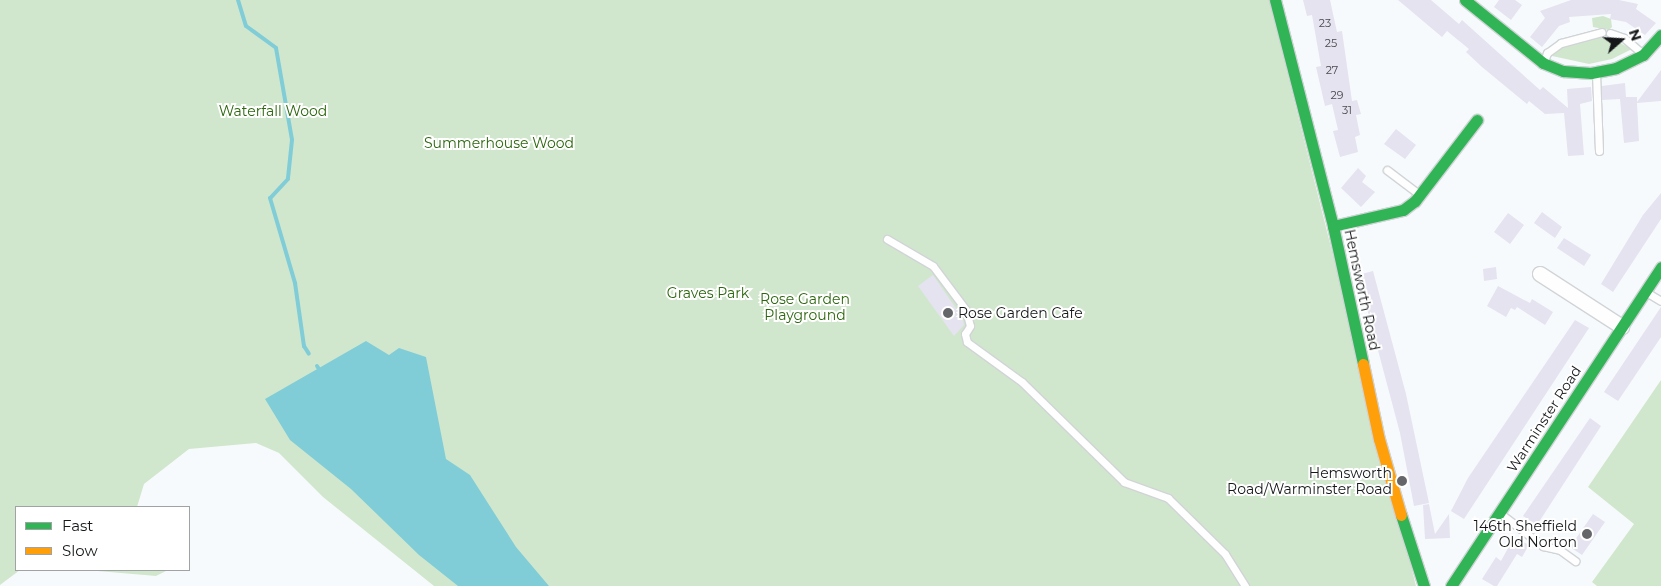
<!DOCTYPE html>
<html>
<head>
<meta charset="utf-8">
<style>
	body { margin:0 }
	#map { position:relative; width:1661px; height:586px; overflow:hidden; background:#f7fafd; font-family:Montserrat,sans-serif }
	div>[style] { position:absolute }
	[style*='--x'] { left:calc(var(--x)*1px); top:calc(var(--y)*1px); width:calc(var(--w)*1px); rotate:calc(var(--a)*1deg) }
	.green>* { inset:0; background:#d1e7cd }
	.water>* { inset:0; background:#80cdd8 }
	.stream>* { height:4px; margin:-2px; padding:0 2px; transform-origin:2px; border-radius:2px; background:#80cdd8 }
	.building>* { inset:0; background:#e4e3ef }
	.roads { filter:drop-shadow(1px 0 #d1d4d6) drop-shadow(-1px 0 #d1d4d6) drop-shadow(0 1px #d1d4d6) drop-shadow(0 -1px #d1d4d6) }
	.lane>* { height:7px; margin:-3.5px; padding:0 3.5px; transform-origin:3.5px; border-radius:3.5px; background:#fefeff }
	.street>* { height:14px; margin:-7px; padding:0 7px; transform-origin:7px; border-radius:7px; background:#fefeff }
	.fast>* { height:11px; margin:-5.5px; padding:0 5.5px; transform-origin:5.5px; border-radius:5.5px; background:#30b455 }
	.slow>* { height:11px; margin:-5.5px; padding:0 5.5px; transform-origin:5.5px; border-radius:5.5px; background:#ff9f0a }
	.dots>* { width:14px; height:14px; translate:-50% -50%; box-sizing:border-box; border:2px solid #fff; border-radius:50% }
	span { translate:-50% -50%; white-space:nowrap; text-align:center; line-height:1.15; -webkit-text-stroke:4px #fff; paint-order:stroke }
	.number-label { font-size:11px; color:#494a4e }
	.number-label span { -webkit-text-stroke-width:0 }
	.park-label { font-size:14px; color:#2c660e }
	.street-label { font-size:14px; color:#151719 }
	.poi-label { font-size:14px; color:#151719 }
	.left { translate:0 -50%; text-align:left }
	.right { translate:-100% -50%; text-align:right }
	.legend { position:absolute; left:15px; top:506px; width:175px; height:65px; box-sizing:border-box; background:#fff; border:1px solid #a1a2a3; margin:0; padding:6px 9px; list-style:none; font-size:15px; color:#151719 }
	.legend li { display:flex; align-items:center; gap:10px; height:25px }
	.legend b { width:25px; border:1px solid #a1a2a3 }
	.north { position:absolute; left:1596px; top:15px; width:50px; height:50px; -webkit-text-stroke:4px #fff; paint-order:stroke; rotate:71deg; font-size:14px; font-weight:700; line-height:20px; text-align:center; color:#151719 }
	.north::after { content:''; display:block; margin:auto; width:18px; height:22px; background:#151719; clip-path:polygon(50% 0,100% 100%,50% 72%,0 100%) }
</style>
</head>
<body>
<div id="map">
	<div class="green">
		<i style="clip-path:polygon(0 0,1269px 0,1416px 586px,434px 586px,323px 497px,279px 453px,256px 443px,189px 449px,144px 484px,137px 507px,16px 507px,16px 570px,20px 570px,0 585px)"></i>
		<i style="clip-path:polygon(1603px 16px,1611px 19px,1612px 27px,1609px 30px,1593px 27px,1592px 18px)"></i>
		<i style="clip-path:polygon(1590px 37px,1612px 39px,1632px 49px,1612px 59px,1589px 64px,1552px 56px,1561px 47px)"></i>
		<i style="clip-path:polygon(1661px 380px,1661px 586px,1597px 586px,1592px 582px,1634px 524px,1588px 487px)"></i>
		<i style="clip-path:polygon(86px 570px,168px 570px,156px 576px)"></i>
	</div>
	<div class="water">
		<i style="clip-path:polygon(366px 341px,389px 355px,399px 348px,426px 357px,446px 459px,470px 475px,516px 547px,549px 586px,458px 586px,419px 555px,351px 489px,290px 440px,265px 399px)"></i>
	</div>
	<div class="stream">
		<i style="--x:238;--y:0;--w:27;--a:73"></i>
		<i style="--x:246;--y:26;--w:37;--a:36"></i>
		<i style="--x:276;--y:48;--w:93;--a:80.1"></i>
		<i style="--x:292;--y:140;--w:39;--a:96"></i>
		<i style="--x:288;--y:179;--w:26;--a:133"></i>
		<i style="--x:270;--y:198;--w:89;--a:73.6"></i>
		<i style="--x:295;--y:283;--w:64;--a:81.9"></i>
		<i style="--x:304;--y:346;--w:9;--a:58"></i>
		<i style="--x:317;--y:366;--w:4;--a:56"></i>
	</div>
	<div class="building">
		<i style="clip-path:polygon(1303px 0,1330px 0,1337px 32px,1342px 31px,1352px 101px,1357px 100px,1361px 114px,1356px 115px,1360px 135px,1355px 137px,1358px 152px,1340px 157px,1333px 131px,1338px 130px,1332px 104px,1325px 106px,1316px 67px,1321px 66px,1312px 15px,1307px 16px)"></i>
		<i style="clip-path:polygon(1398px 0,1431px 0,1459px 24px,1462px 20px,1540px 90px,1543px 87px,1568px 108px,1567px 89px,1591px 87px,1592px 101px,1580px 104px,1584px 155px,1568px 156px,1564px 113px,1545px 114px,1529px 101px,1527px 104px,1482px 67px,1466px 52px,1469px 49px,1447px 31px,1442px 37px)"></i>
		<i style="clip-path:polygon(1499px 0,1515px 0,1522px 5px,1511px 20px,1494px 7px)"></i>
		<i style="clip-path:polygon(1571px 0,1619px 0,1638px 4px,1636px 9px,1656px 23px,1645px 35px,1626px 22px,1610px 19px,1611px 14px,1569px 17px,1570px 22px,1559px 26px,1542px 47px,1530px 37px,1545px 18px,1540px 11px)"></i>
		<i style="clip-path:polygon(1661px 70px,1661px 101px,1637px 103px,1639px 141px,1624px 143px,1620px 99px,1602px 100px,1602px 86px,1625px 83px,1626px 97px,1637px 97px,1637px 102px)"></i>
		<i style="clip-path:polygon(1396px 129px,1416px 145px,1405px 159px,1384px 144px)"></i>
		<i style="clip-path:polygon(1358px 168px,1366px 176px,1362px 182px,1375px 192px,1361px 207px,1341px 188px)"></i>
		<i style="clip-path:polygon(1661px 193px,1661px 219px,1613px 292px,1601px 284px,1643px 215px)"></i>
		<i style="clip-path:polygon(1542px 212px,1562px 227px,1555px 238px,1534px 223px)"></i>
		<i style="clip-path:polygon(1508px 213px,1524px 225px,1510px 244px,1494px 232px)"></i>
		<i style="clip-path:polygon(1564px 238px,1591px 255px,1584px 266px,1557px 248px)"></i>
		<i style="clip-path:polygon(1496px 267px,1497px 279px,1484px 281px,1483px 269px)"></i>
		<i style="clip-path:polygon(1373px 271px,1406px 394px,1429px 503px,1414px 506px,1400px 433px,1358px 275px)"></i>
		<i style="clip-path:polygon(933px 275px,962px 317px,964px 325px,954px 336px,918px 286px)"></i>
		<i style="clip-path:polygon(1498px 286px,1530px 303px,1532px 299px,1553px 312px,1545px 325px,1517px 307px,1515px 310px,1511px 308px,1506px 317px,1487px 306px)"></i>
		<i style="clip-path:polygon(1661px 307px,1661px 337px,1618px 401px,1604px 392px)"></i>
		<i style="clip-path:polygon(1575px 320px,1589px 328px,1464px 519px,1451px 511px,1468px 478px)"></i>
		<i style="clip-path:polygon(1590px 418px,1601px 426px,1537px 525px,1523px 516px)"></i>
		<i style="clip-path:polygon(1429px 504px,1435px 534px,1449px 514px,1450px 538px,1425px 539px,1423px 505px)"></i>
		<i style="clip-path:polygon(1593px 514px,1605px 522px,1582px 555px,1570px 547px)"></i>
		<i style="clip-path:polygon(1514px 537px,1529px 545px,1522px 557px,1517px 554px,1497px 586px,1494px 586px,1482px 579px,1496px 557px,1501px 561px)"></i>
	</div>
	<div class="roads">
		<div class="lane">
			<i style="--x:1610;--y:33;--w:15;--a:20"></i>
			<i style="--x:1624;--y:38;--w:25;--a:40"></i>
			<i style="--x:1544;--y:61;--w:9;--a:-69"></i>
			<i style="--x:1547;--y:53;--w:17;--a:-36"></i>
			<i style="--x:1561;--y:43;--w:42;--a:-15"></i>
			<i style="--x:1596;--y:73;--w:78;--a:87.8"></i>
			<i style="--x:1387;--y:170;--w:40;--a:37"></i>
			<i style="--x:887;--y:239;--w:53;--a:30.4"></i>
			<i style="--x:933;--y:266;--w:55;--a:53.1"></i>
			<i style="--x:966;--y:310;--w:16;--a:76"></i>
			<i style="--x:970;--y:326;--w:9;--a:122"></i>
			<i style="--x:965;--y:334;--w:8;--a:76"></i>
			<i style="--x:967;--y:342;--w:68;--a:36"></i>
			<i style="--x:1022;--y:382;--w:143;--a:44.4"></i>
			<i style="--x:1124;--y:482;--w:47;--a:20"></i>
			<i style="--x:1168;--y:498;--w:80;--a:44.5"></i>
			<i style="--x:1225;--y:554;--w:38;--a:58"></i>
			<i style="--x:1646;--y:292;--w:17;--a:31"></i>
			<i style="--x:1501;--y:514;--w:53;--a:37.3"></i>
			<i style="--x:1543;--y:546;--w:17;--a:13"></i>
			<i style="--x:1560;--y:550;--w:19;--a:36"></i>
		</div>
		<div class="street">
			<i style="--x:1540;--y:274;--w:98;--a:32.9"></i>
		</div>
		<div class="fast">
			<i style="--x:1275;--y:0;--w:233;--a:75.6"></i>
			<i style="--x:1333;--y:226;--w:141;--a:77.7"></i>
			<i style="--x:1465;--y:0;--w:100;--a:38.9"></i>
			<i style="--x:1543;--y:63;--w:22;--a:22"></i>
			<i style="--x:1563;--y:71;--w:28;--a:4"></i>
			<i style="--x:1591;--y:73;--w:25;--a:-11"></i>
			<i style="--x:1616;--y:68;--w:30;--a:-26"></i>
			<i style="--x:1643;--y:55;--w:27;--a:-48"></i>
			<i style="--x:1333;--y:226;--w:72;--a:-12.9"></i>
			<i style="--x:1403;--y:210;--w:15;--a:-37"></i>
			<i style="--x:1415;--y:201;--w:102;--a:-52.6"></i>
			<i style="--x:1401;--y:515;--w:75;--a:72.1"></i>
			<i style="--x:1451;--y:586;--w:382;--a:-56.6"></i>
		</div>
		<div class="slow">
			<i style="--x:1363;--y:364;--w:77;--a:78"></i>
			<i style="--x:1379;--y:439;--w:79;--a:73.9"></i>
		</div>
	</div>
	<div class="dots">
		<i style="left:948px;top:313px;background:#646669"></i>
		<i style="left:1402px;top:481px;background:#646669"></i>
		<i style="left:1587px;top:534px;background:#646669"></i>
	</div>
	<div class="number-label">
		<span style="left:1325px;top:23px">23</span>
		<span style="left:1331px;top:43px">25</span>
		<span style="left:1332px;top:70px">27</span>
		<span style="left:1337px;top:95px">29</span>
		<span style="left:1347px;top:110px">31</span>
	</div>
	<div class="park-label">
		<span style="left:273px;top:111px">Waterfall Wood</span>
		<span style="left:499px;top:143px">Summerhouse Wood</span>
		<span style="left:708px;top:293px">Graves Park</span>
		<span style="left:805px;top:307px">Rose Garden<br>Playground</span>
	</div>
	<div class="street-label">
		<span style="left:1362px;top:290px;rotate:78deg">Hemsworth Road</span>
		<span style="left:1544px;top:419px;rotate:-57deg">Warminster Road</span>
	</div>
	<div class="poi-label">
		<span class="left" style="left:958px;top:313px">Rose Garden Cafe</span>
		<span class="right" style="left:1392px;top:481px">Hemsworth<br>Road/Warminster Road</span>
		<span class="right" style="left:1577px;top:534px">146th Sheffield<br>Old Norton</span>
	</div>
	<ul class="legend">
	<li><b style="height:6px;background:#30b455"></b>Fast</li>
	<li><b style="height:6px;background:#ff9f0a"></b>Slow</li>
	</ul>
	<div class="north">N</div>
</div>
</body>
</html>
